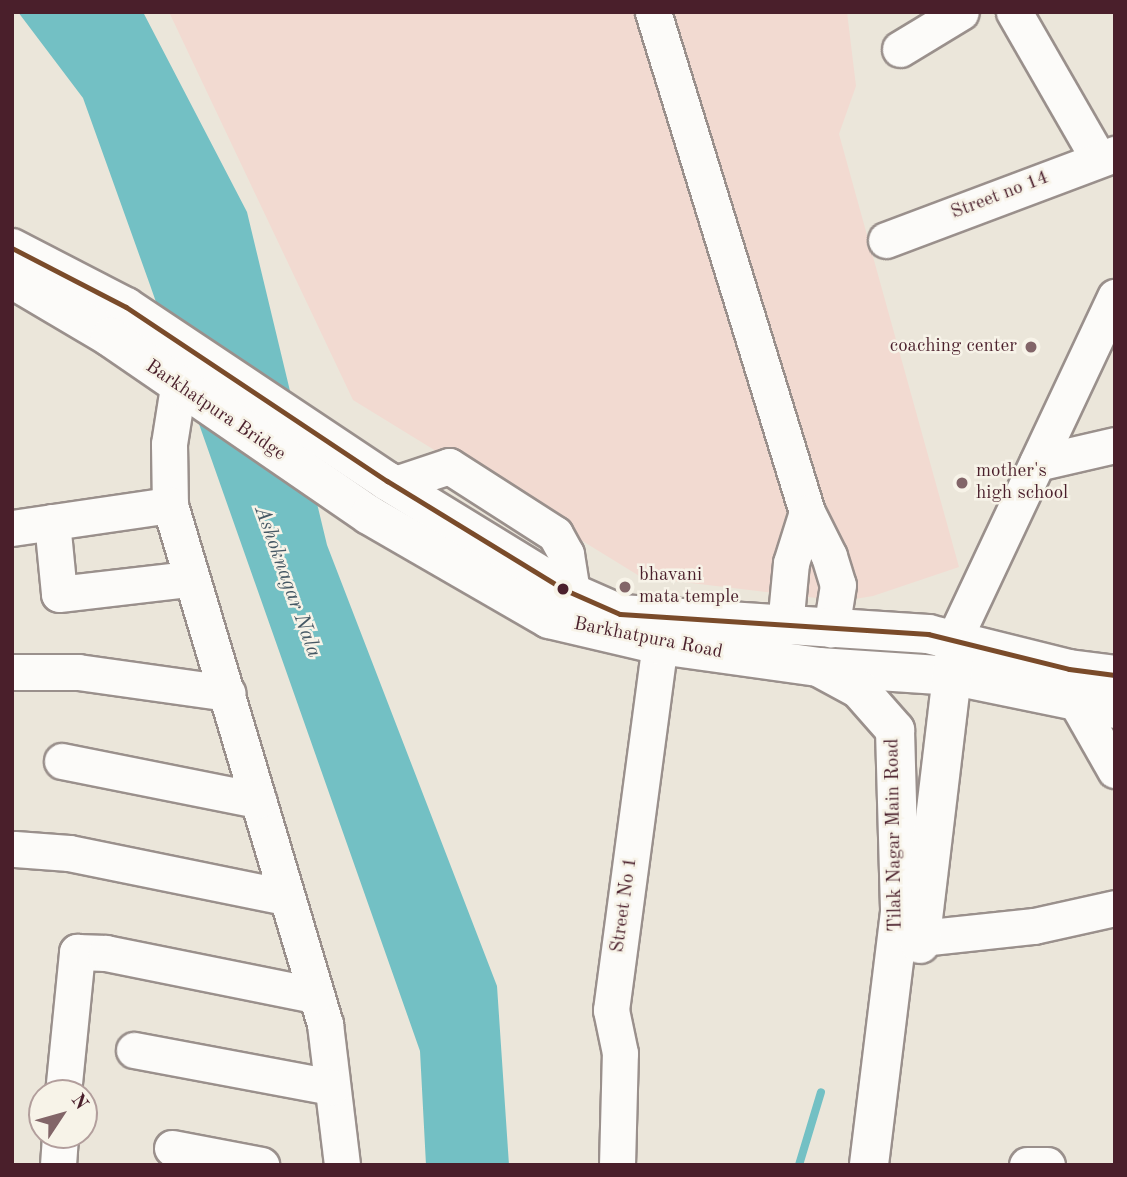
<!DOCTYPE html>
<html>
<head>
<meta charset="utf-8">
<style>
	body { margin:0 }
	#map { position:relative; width:1127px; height:1177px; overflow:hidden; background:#ebe6da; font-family:"Old Standard TT",serif }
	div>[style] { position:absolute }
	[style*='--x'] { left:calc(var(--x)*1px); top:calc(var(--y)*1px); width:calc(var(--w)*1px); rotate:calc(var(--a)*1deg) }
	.built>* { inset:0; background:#f2dad1 }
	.water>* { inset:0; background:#73c0c4 }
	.stream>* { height:8px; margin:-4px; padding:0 4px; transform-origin:4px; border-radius:4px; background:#73c0c4 }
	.roads { filter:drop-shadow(2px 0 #9a908c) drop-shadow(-2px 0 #9a908c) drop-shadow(0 2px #9a908c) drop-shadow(0 -2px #9a908c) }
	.minor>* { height:35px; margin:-17.5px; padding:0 17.5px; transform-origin:17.5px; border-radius:17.5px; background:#fcfbf9 }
	.major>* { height:38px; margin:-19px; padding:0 19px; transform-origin:19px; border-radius:19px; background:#fcfbf9 }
	.bus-1>* { height:5px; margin:-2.5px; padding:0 2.5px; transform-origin:2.5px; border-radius:2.5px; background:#7a4b2a }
	.dots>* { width:19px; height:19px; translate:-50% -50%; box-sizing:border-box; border:4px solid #f7f3e8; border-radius:50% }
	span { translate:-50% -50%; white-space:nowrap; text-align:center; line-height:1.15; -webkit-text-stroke:5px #f7f3e8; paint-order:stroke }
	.street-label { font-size:19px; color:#4a1f2b }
	.poi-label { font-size:19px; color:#4a1f2b }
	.right { translate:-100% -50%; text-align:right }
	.left { translate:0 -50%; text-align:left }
	.water-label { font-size:21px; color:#465965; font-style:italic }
	.frame { position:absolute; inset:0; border:14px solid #4a1f2b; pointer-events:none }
	.north { position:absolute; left:28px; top:1079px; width:70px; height:70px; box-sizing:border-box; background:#f7f3e8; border:2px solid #b29e9c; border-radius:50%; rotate:54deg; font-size:19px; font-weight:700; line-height:28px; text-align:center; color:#4a1f2b }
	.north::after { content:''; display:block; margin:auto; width:24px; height:32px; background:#826568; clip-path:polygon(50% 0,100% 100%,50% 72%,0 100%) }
</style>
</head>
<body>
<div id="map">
	<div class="built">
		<i style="clip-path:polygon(169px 12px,847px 12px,856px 86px,839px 134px,959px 567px,873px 596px,842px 601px,641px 577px,353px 400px)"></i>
	</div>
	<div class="water">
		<i style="clip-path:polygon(18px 12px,143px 12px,247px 212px,327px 545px,497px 986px,509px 1165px,426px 1165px,420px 1051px,150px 285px,83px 98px)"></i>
	</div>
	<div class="stream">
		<i style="--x:799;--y:1165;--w:76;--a:-73.2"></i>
	</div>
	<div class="roads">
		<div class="minor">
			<i style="--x:653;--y:12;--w:523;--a:72.88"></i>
			<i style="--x:807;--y:512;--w:49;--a:63.4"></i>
			<i style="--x:829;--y:556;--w:30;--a:73"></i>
			<i style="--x:838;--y:585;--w:45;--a:99"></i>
			<i style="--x:1014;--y:12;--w:168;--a:60.1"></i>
			<i style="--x:900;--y:49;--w:71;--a:-31.2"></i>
			<i style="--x:886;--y:240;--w:245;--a:-20.6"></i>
			<i style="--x:178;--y:387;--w:58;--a:99"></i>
			<i style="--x:169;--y:444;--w:61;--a:89.1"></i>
			<i style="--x:170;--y:505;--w:542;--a:73.37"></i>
			<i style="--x:325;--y:1024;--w:142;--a:83.1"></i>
			<i style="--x:1037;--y:463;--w:80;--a:-13"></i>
			<i style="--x:392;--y:485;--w:60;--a:-18.4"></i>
			<i style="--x:449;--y:466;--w:126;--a:32.7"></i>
			<i style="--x:555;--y:534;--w:23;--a:61"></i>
			<i style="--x:566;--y:554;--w:38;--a:81"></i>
			<i style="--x:52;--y:522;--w:72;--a:84.4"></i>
			<i style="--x:59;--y:594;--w:131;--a:-6.6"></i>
			<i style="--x:12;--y:528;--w:160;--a:-8.3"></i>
			<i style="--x:785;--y:626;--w:63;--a:-84.6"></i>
			<i style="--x:791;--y:563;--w:53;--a:-72.6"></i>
			<i style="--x:955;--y:637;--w:376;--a:-64.8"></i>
			<i style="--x:12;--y:672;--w:66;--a:0"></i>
			<i style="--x:78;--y:672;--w:151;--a:8"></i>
			<i style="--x:1078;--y:705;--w:75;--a:60.4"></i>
			<i style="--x:62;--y:761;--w:200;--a:11.3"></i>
			<i style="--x:15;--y:849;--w:54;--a:4.2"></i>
			<i style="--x:69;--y:853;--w:220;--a:11.5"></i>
			<i style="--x:921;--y:938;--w:114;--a:-6.1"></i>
			<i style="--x:1034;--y:926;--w:83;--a:-12.5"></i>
			<i style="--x:134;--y:1050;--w:201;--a:10.6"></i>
			<i style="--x:63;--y:1093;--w:142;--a:-84.3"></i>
			<i style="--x:77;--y:952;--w:29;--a:2"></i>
			<i style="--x:106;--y:953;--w:213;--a:11.4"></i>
			<i style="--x:172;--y:1148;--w:91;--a:10.8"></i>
			<i style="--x:58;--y:1165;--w:30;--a:-86"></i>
			<i style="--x:617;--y:1165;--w:112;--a:-88.5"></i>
			<i style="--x:620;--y:1053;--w:44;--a:-101.8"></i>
			<i style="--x:611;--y:1010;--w:368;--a:-82.4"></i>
			<i style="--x:1027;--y:1165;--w:20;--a:0"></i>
		</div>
		<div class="major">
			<i style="--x:12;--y:248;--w:128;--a:27.4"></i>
			<i style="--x:126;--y:307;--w:314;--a:33.7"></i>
			<i style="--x:387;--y:481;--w:206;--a:31.5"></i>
			<i style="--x:563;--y:589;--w:62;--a:23.7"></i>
			<i style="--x:620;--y:614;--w:309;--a:3.7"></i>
			<i style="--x:928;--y:634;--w:145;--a:13.9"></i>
			<i style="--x:1069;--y:669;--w:46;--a:7.4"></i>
			<i style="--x:12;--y:279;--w:114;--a:30.6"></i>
			<i style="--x:110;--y:337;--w:314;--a:34.5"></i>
			<i style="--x:369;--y:515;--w:208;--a:30"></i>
			<i style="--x:549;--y:619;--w:114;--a:13.2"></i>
			<i style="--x:660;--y:645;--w:161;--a:7.9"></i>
			<i style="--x:819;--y:667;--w:135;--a:3.8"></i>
			<i style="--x:954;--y:676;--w:164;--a:11.6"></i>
			<i style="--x:822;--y:669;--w:42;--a:28.4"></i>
			<i style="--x:859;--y:689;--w:55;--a:48.7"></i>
			<i style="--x:895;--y:730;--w:182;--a:88.4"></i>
			<i style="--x:900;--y:912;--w:255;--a:97"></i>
			<i style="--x:920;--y:944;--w:296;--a:-83.2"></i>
		</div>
	</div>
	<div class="bus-1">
		<i style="--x:12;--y:248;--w:128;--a:27.4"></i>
		<i style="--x:126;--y:307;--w:314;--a:33.7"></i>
		<i style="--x:387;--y:481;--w:206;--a:31.5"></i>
		<i style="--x:563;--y:589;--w:62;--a:23.7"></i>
		<i style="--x:620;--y:614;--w:309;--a:3.7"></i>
		<i style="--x:928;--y:634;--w:145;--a:13.9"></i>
		<i style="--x:1069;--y:669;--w:46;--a:7.4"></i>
	</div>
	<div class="dots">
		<i style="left:1031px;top:347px;background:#826568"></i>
		<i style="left:962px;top:483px;background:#826568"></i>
		<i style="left:625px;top:587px;background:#826568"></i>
		<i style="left:563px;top:589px;background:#4a1f2b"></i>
	</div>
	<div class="street-label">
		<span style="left:1000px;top:196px;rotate:-21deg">Street no 14</span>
		<span style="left:215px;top:411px;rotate:34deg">Barkhatpura Bridge</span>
		<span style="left:648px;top:639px;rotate:11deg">Barkhatpura Road</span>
		<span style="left:895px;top:835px;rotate:-91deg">Tilak Nagar Main Road</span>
		<span style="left:625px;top:905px;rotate:-82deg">Street No 1</span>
	</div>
	<div class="poi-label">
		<span class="right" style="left:1017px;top:347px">coaching center</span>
		<span class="left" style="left:976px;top:483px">mother's<br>high school</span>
		<span class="left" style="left:639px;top:587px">bhavani<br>mata temple</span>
	</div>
	<div class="water-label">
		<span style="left:287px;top:582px;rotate:70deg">Ashoknagar Nala</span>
	</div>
	<div class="frame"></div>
	<div class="north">N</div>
</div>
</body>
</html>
